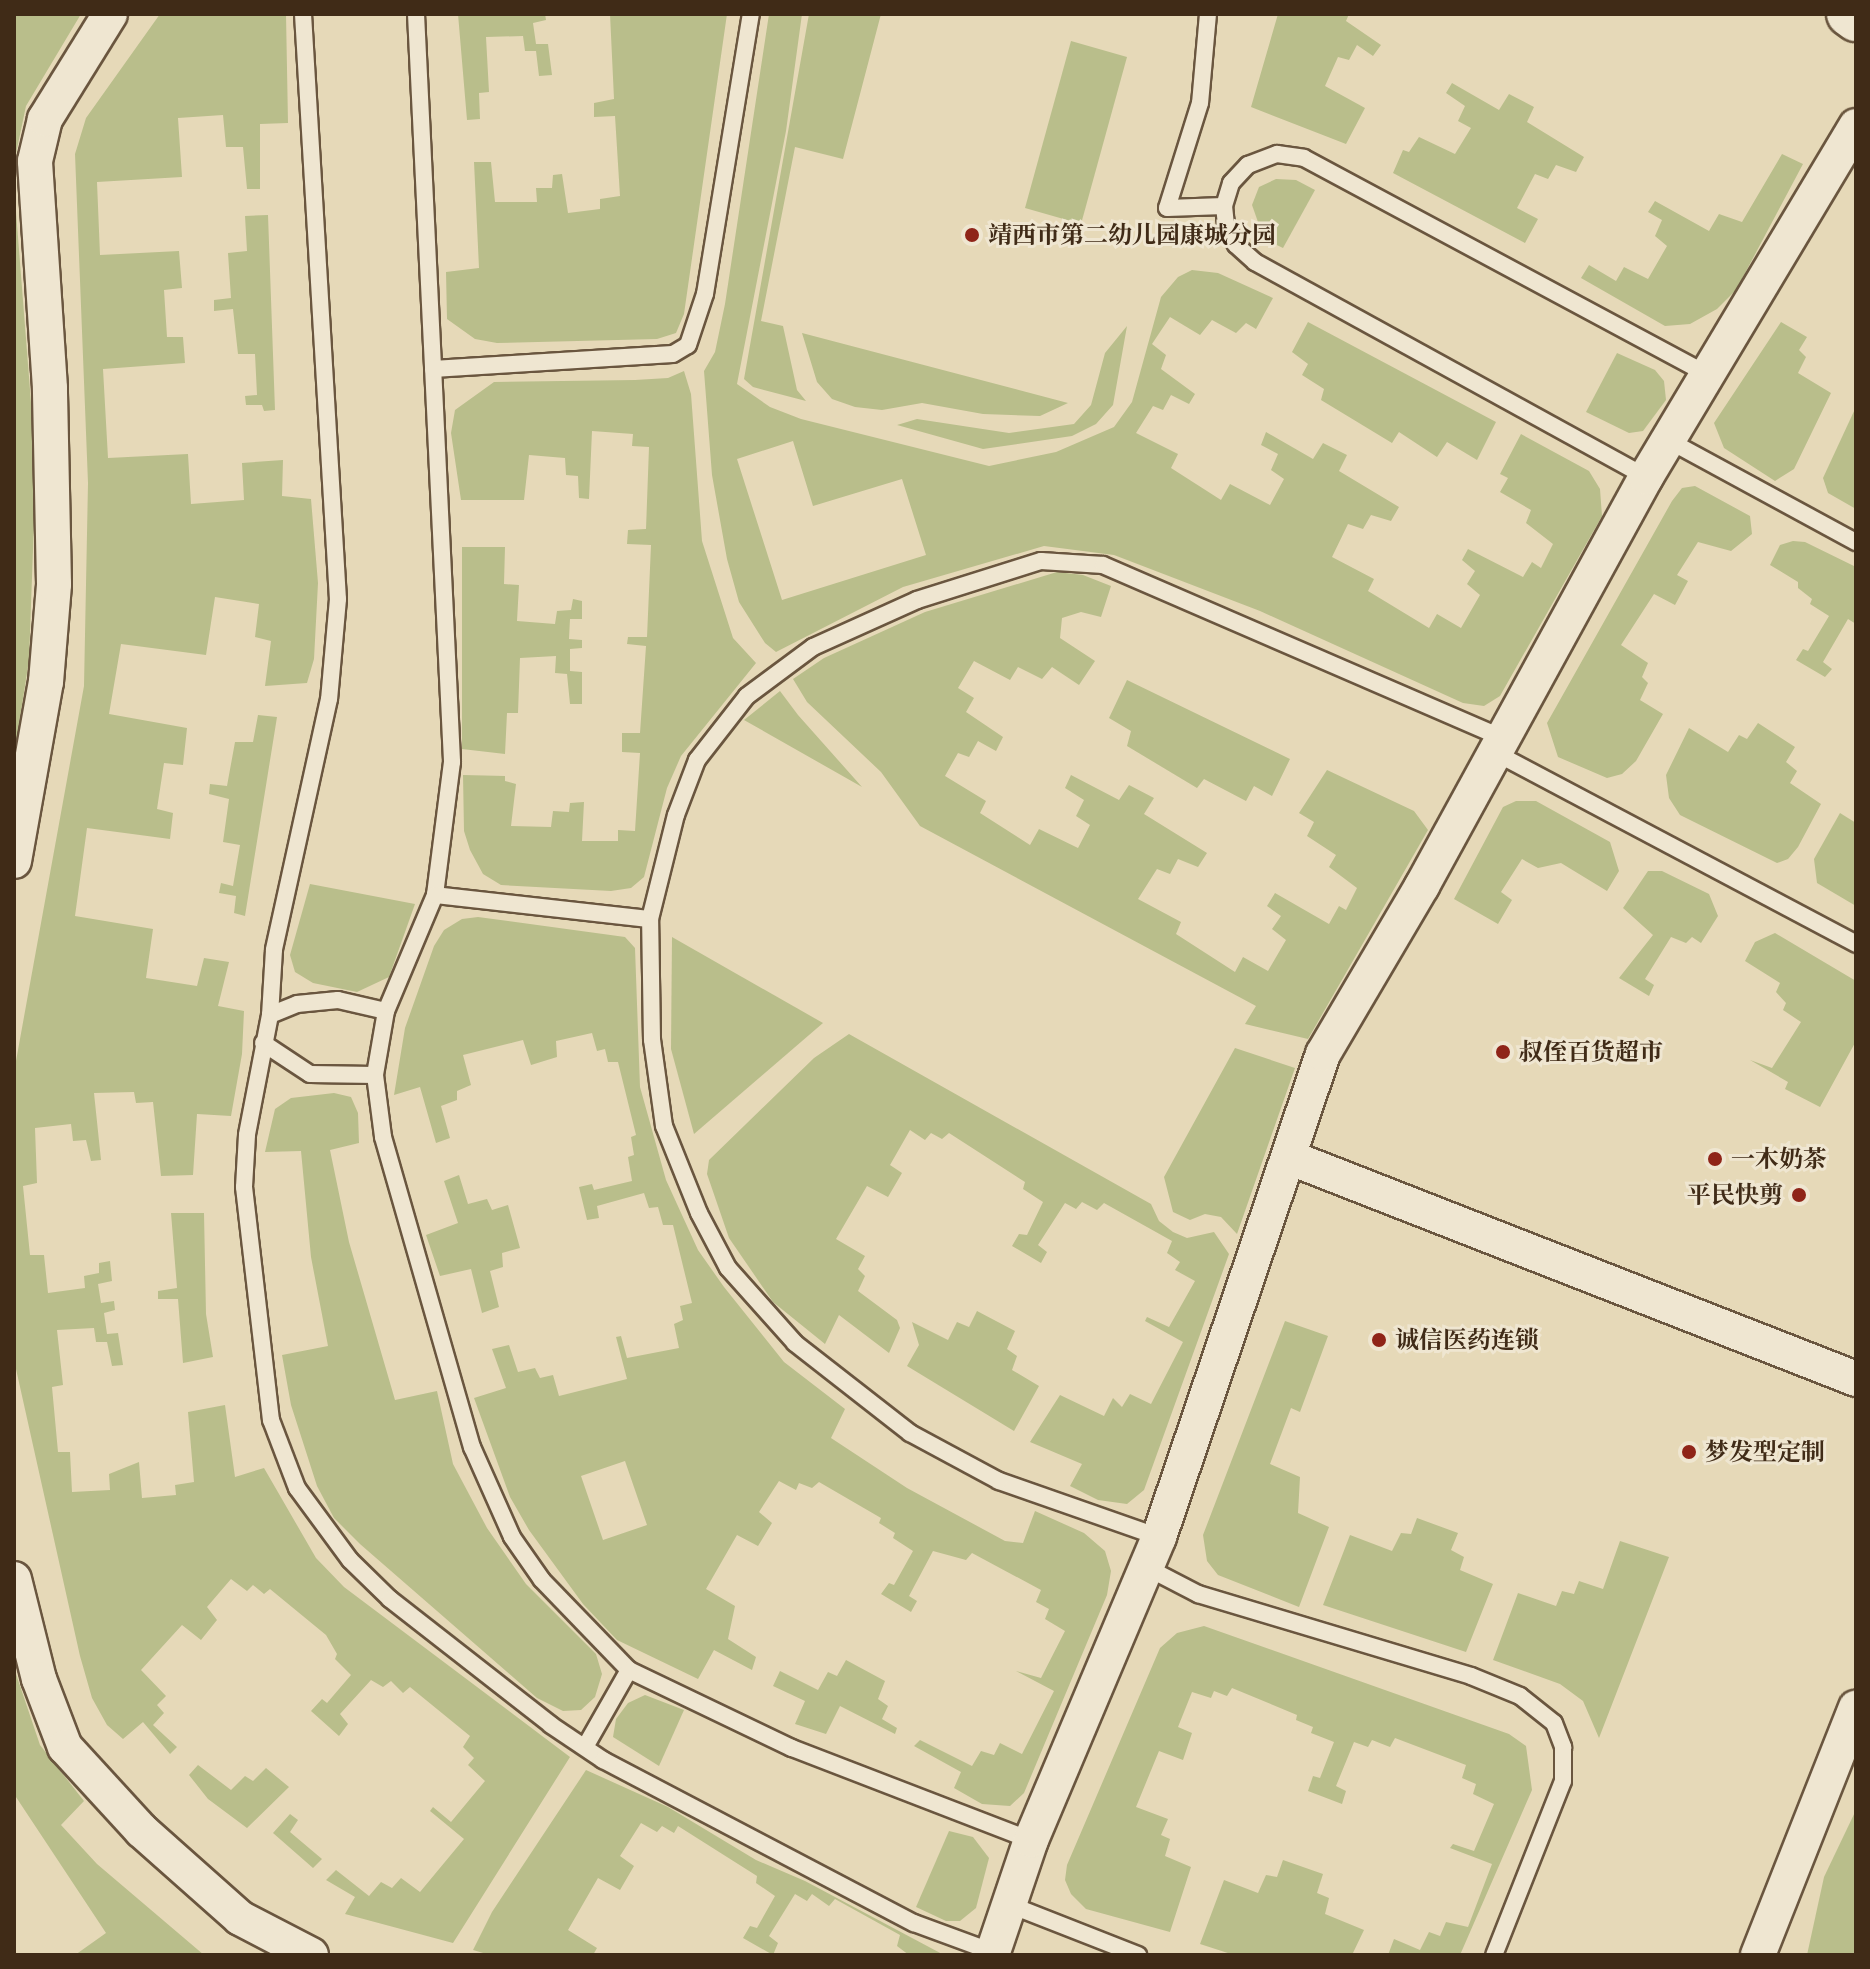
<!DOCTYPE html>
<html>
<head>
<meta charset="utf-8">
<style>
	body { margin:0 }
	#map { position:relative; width:1870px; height:1969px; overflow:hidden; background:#e6d9b8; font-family:"Gentium Book Plus","Noto Serif SC",serif }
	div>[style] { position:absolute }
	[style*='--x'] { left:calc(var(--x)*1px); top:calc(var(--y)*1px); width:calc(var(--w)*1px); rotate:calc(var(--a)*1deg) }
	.green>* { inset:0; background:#b9be8b }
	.roads { filter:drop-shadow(2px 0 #6a563f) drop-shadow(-2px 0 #6a563f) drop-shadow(0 2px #6a563f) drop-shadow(0 -2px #6a563f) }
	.lane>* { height:16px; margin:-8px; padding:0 8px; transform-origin:8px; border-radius:8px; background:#efe6d1 }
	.street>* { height:34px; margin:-17px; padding:0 17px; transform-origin:17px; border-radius:17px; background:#efe6d1 }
	.secondary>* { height:44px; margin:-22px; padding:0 22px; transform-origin:22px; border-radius:22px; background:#efe6d1 }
	.dots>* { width:22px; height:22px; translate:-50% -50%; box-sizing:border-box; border:4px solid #efe6d1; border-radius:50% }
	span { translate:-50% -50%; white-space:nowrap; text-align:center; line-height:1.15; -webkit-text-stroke:6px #efe6d1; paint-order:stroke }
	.poi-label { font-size:24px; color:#402b17; font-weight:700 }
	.left { translate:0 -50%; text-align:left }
	.right { translate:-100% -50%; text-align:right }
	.frame { position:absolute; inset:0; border:16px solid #402b17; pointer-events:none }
</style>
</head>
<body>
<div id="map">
	<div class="green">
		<i style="clip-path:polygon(14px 14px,81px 14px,26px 106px,14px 163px)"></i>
		<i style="clip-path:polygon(160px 14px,286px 14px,288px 123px,260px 124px,260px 189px,247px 189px,243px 147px,226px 147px,223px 115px,178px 118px,182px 177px,97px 182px,100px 255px,179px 251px,182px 288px,164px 290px,167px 337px,183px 337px,185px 363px,103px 369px,108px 458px,188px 454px,191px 504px,244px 500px,242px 463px,283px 460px,282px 496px,311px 499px,318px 583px,314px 659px,307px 683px,265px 686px,271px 641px,255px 637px,259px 604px,215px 597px,206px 655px,121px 644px,109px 714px,187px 728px,183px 765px,164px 763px,157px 809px,173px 813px,170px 839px,87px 828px,75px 916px,153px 929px,146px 978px,197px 986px,204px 958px,229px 962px,218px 1006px,244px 1011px,242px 1054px,231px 1116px,197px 1114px,193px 1175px,161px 1176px,153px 1102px,136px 1103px,134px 1092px,94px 1093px,101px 1160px,91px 1161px,86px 1140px,73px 1141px,71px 1124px,35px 1128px,37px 1183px,23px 1186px,30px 1255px,44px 1255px,48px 1293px,85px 1288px,84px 1276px,99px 1273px,99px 1263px,110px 1261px,112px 1281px,98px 1284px,101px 1303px,114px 1301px,115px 1310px,104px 1313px,107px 1334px,118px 1333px,123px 1365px,112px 1366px,107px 1342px,96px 1342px,94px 1328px,57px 1330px,63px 1385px,52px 1387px,58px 1452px,70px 1452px,72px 1492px,110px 1490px,109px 1474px,139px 1462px,142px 1498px,176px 1495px,175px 1485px,194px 1482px,188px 1412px,225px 1405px,235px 1477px,264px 1468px,316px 1558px,344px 1587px,570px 1757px,453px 1943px,345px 1914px,355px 1897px,326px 1880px,336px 1870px,369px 1896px,381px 1882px,392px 1888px,401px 1878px,420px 1892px,464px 1839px,430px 1811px,433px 1807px,451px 1822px,485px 1781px,468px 1765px,474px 1758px,463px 1747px,470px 1736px,410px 1687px,403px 1693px,391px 1681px,383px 1687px,371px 1680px,340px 1714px,348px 1724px,339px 1736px,311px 1711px,322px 1699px,327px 1703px,351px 1675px,335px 1659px,337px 1654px,326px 1635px,270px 1589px,264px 1594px,253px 1585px,247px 1591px,231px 1579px,207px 1607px,217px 1620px,201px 1640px,182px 1625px,141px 1670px,166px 1696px,157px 1705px,164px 1713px,153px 1725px,177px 1747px,170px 1754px,143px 1722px,123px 1739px,107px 1725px,92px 1698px,80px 1656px,14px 1360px,14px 1072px,84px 686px,88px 483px,75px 154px,86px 118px)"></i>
		<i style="clip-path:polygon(458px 14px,545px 14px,546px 20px,533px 23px,536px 44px,548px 44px,552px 75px,539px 76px,536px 51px,525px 51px,523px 36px,486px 37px,489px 92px,479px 93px,480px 119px,467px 120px)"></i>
		<i style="clip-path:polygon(610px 14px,727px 14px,684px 314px,676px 333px,657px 339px,497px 343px,475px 339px,447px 319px,446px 272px,479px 268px,474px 162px,491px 162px,495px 202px,537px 202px,536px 188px,552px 188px,553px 175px,562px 174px,568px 213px,600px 209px,600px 199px,620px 196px,615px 116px,594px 117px,594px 103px,614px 99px)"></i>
		<i style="clip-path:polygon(evenodd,769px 14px,802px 14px,786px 131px,737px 384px,770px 407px,801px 419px,989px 466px,1056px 452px,1114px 427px,1132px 402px,1161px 297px,1178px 277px,1192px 270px,1218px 273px,1273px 298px,1256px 329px,1246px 323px,1236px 333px,1212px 320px,1200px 335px,1170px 317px,1152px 344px,1166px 355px,1161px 369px,1195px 394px,1189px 404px,1171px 395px,1163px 410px,1153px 406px,1136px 433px,1178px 454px,1171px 468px,1221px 500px,1230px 484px,1270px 505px,1284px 479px,1271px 470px,1278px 454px,1261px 445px,1266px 432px,1313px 459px,1323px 443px,1347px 455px,1339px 471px,1399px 507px,1391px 521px,1371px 515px,1363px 529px,1348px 524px,1332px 557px,1374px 579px,1368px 591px,1429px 628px,1437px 614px,1461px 628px,1480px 595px,1467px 584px,1475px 571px,1462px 560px,1468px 549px,1523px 577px,1532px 562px,1541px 568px,1553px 544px,1526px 523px,1531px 510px,1500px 492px,1508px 478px,1500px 474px,1521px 434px,1589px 471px,1600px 489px,1602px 516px,1500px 696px,1484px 706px,1463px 703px,1260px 611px,1114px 555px,1044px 546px,903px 587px,776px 652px,765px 643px,739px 602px,727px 559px,712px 475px,704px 371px,715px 352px,725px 304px,769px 14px,793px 441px,813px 506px,902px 479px,926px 555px,782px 600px,737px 459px,793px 441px)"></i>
		<i style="clip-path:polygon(809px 14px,881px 14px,843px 159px,795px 147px,761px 321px,783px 326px,797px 390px,806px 401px,753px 387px,744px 379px)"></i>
		<i style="clip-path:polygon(1278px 14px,1349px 14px,1346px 21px,1381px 45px,1373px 56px,1357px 45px,1349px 60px,1338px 57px,1325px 86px,1365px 108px,1346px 144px,1251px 107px)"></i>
		<i style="clip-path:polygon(1071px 41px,1127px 57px,1081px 224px,1025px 208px)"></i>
		<i style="clip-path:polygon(1452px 83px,1499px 110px,1509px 94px,1534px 107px,1527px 122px,1584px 157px,1576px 172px,1556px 165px,1548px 179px,1535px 174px,1517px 208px,1538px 219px,1525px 243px,1393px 173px,1403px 150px,1409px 152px,1419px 137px,1455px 154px,1471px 128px,1458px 121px,1465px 106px,1446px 93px)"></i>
		<i style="clip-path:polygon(1782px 154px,1803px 164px,1736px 290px,1717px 309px,1690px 324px,1665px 326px,1581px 278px,1589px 265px,1616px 281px,1624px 267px,1648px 279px,1667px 246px,1655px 236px,1662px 220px,1648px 212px,1655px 201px,1709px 231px,1719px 214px,1742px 222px)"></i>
		<i style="clip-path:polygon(1276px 179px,1296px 180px,1315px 190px,1283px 248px,1264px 239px,1252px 205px,1259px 187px)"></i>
		<i style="clip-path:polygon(14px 186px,33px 428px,34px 522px,29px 660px,14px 756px)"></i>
		<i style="clip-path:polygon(268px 215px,275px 410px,264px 411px,262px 405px,246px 405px,245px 396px,257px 395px,255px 354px,238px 354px,233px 309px,214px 311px,214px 300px,231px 298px,228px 253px,247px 251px,245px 216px)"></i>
		<i style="clip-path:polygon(1308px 322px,1496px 422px,1477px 460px,1447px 442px,1437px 457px,1399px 432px,1392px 443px,1321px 400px,1324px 389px,1302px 375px,1308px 364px,1292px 352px)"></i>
		<i style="clip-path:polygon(1781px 322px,1807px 337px,1799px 350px,1806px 357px,1798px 373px,1831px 393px,1794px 469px,1775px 481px,1724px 448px,1714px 423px)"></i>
		<i style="clip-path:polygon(1127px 326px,1113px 405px,1096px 424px,1072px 436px,983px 449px,897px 425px,917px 419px,1009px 433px,1074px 424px,1091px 405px,1105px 353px)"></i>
		<i style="clip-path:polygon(802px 333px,1068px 403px,1040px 416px,983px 414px,922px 403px,882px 410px,855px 407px,832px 399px,817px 382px)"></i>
		<i style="clip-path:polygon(1617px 353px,1655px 370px,1664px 381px,1666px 400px,1643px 431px,1629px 433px,1586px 412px)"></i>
		<i style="clip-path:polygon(684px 371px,691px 394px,702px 541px,733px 638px,756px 663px,681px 756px,667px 788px,644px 877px,631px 888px,611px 891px,501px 885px,483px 874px,470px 850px,464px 831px,463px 775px,505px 776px,505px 781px,516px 784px,511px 826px,551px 827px,553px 811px,569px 812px,570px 803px,584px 802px,582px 841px,618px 841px,618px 830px,635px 831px,640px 753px,622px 752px,622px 733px,640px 733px,646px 646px,627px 644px,628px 637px,647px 637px,651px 545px,627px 544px,628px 530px,646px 529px,649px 447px,632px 446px,633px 434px,592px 431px,589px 499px,579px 498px,578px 476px,566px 475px,565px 458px,529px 455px,524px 500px,461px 500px,451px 433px,455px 410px,494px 382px,635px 380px,668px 378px)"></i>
		<i style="clip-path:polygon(1855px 409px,1856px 410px,1856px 509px,1828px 493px,1823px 478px)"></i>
		<i style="clip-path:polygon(1695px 486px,1750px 516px,1752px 534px,1731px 551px,1698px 542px,1677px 575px,1688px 581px,1675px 605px,1654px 594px,1621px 645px,1648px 663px,1642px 677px,1648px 683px,1640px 700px,1663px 714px,1636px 761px,1622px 774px,1607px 778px,1558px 757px,1547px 723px,1672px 501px,1682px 488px)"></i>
		<i style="clip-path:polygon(1793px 541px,1805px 542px,1856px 567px,1856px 624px,1848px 619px,1823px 662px,1832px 669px,1825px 677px,1796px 660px,1803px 649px,1808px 651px,1829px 616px,1810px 604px,1812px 599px,1798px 588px,1798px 582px,1770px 565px,1780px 545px)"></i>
		<i style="clip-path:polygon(462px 547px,505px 547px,504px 584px,519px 585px,517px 621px,555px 624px,557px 611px,571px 610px,573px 599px,582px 601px,582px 619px,570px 619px,569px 639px,582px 640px,582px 648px,570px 649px,570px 671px,582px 672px,582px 704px,570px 704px,567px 674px,555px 673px,556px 656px,520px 658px,518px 713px,507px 713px,505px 754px,462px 749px)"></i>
		<i style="clip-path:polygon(1057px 572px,1083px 575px,1111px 586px,1101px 617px,1081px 612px,1062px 618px,1060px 638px,1095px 661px,1079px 685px,1052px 667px,1042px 679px,1018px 667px,1010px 680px,974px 661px,958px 688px,974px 698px,966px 712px,1003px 737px,996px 751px,978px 741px,969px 757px,958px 753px,945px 776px,986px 801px,980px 813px,1030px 845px,1039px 829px,1078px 848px,1090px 825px,1076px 816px,1084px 800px,1065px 788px,1071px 775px,1119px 800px,1129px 785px,1154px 798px,1144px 814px,1207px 853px,1198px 867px,1178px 859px,1170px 874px,1157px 869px,1138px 899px,1181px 922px,1176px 934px,1235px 972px,1243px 957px,1268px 971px,1286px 940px,1272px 929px,1281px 916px,1267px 906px,1275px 893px,1329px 924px,1339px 906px,1346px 910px,1357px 888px,1329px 867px,1336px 855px,1307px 836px,1314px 822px,1299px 813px,1327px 770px,1414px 811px,1428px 830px,1308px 1039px,1245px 1024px,1256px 1006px,920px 826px,881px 772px,807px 702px,793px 679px,824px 658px,925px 612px)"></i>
		<i style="clip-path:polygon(1127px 680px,1290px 759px,1272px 796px,1254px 786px,1246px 801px,1204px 779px,1197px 788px,1127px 746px,1131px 731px,1109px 718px)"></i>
		<i style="clip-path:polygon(780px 691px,798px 715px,862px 787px,744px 720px)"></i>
		<i style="clip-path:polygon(258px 715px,277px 717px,245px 916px,234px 913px,236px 896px,219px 893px,221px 883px,233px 886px,240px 845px,223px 842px,229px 799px,209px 794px,210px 784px,227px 786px,235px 742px,253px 742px)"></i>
		<i style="clip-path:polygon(1758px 723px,1795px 747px,1786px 762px,1797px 771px,1790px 783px,1821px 804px,1798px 847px,1788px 859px,1777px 863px,1680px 815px,1669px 798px,1666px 775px,1689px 728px,1728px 752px,1739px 735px,1747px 739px)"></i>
		<i style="clip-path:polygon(1516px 801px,1536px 801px,1610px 842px,1619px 871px,1607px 891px,1561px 863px,1538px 868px,1522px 859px,1501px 892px,1512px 900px,1498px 924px,1454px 899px,1503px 807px)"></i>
		<i style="clip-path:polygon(1840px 813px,1856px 823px,1856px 906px,1817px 883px,1814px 859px)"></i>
		<i style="clip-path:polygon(1648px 871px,1662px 871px,1709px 894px,1718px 916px,1701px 943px,1692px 937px,1686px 943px,1671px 937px,1645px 979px,1654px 985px,1649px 996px,1619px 978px,1653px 935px,1623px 908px)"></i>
		<i style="clip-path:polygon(310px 884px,415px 904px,389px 977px,357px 992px,313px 983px,295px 972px,290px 955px)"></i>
		<i style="clip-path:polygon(evenodd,478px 917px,625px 937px,635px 948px,640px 1087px,666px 1180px,698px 1250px,724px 1287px,784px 1362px,845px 1409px,831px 1438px,907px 1488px,1005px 1541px,1023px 1543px,1035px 1511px,1084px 1533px,1105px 1551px,1111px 1571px,1107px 1595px,1024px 1793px,1010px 1806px,982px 1804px,954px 1788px,961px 1772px,914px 1746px,920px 1740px,972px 1766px,981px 1751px,994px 1755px,1000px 1743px,1022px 1754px,1054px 1691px,1016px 1671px,1041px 1678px,1065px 1631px,1045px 1619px,1049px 1609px,1036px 1602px,1041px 1590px,972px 1553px,966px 1560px,933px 1551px,909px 1596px,917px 1601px,911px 1612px,881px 1594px,889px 1583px,894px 1585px,913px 1551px,893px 1538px,895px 1533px,879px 1523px,881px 1518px,819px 1482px,812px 1488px,799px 1483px,796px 1490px,779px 1481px,759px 1512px,772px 1523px,758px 1546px,737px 1535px,706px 1589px,735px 1606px,728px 1639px,756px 1657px,752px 1670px,714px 1650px,698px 1679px,617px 1640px,583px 1604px,529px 1530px,510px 1497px,474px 1398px,506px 1388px,492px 1349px,509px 1345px,518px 1372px,535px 1368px,540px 1378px,553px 1375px,559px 1396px,627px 1379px,616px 1337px,621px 1336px,627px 1358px,679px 1348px,674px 1324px,683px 1320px,680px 1306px,692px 1303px,673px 1225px,663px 1225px,658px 1207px,649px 1208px,644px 1193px,597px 1206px,599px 1218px,587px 1220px,579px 1187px,592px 1184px,594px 1190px,632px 1181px,628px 1157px,634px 1155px,631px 1137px,636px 1135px,618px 1062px,608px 1062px,605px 1049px,597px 1051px,592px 1033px,556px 1041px,557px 1057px,531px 1065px,523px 1040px,463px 1055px,471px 1085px,457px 1091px,457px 1100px,441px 1106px,450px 1138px,436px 1143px,420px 1087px,394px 1095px,405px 1028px,434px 946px,444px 930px,462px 919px,478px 917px,625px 1461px,647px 1525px,603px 1540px,581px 1476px,625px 1461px)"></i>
		<i style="clip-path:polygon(1775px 933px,1856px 981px,1856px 1041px,1820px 1107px,1785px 1089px,1788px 1082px,1750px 1060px,1772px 1068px,1801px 1022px,1783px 1010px,1786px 1003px,1776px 992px,1780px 983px,1745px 961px,1755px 942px)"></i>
		<i style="clip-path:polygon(672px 937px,823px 1023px,694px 1134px,671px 1049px)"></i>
		<i style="clip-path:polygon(849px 1034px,1151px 1204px,1159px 1221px,1173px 1232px,1187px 1238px,1214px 1232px,1229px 1254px,1144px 1490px,1127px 1504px,1098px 1500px,1070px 1486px,1082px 1464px,1030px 1442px,1060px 1395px,1104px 1416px,1113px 1398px,1122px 1407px,1130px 1394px,1151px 1404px,1183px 1342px,1145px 1321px,1147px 1317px,1169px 1327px,1195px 1281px,1175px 1270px,1180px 1262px,1167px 1253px,1172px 1241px,1104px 1203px,1097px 1210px,1082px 1202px,1076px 1209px,1065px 1203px,1038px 1245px,1047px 1252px,1041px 1263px,1012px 1246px,1019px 1234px,1027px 1235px,1043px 1202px,1023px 1189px,1025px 1182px,949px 1133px,942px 1139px,931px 1133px,925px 1140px,910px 1130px,890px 1165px,902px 1173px,888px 1197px,867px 1186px,836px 1239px,865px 1256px,858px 1269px,865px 1276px,858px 1291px,897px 1320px,900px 1328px,889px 1353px,839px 1315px,825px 1344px,773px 1302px,729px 1238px,707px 1174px,709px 1160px,814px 1058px)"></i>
		<i style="clip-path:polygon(1235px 1048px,1295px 1068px,1237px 1234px,1221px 1217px,1205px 1214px,1190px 1220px,1173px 1212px,1164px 1177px)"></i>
		<i style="clip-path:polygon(334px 1093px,351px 1097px,358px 1113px,359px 1143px,330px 1150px,349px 1242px,395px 1400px,437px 1391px,453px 1464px,487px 1528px,526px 1584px,596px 1654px,602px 1674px,595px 1697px,581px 1710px,563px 1711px,537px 1698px,360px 1544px,334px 1518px,317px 1486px,291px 1405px,282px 1355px,328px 1346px,311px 1257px,301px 1151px,265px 1152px,275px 1109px,291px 1098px)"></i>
		<i style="clip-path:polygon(459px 1175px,468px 1204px,487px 1199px,492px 1210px,508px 1205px,520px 1248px,502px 1253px,503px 1267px,490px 1271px,499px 1307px,482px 1313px,471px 1269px,440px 1276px,426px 1235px,458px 1223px,444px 1181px)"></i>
		<i style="clip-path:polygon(171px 1213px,204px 1213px,206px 1314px,213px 1357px,183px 1363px,178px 1299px,158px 1299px,158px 1291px,177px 1288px)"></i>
		<i style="clip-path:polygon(977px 1311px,1015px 1331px,1007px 1349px,1017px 1356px,1012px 1370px,1039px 1386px,1014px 1431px,907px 1366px,919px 1345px,912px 1322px,948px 1340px,957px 1322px,969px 1327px)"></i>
		<i style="clip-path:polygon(1285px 1321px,1328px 1336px,1300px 1412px,1291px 1408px,1270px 1464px,1300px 1477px,1298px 1513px,1329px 1527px,1299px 1607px,1218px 1575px,1207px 1561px,1203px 1535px)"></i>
		<i style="clip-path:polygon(1417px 1518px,1458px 1533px,1451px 1550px,1464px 1557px,1460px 1570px,1493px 1584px,1466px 1652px,1323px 1605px,1350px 1535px,1392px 1551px,1401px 1533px,1411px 1534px)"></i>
		<i style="clip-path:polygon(1620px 1541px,1669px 1557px,1599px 1738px,1583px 1701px,1560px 1684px,1493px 1660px,1518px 1593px,1556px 1606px,1562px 1591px,1574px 1594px,1579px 1581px,1603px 1589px)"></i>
		<i style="clip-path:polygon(1204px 1626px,1509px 1734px,1526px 1746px,1532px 1790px,1460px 1955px,1388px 1955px,1394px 1939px,1420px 1950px,1429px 1932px,1440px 1936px,1446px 1922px,1468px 1927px,1492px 1864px,1450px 1848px,1453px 1844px,1474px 1851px,1494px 1804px,1473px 1794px,1476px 1784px,1462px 1778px,1466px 1765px,1395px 1738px,1390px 1747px,1372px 1740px,1368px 1747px,1354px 1742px,1336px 1786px,1346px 1791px,1342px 1804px,1308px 1791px,1313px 1776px,1320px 1778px,1334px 1742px,1311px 1733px,1313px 1727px,1296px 1720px,1297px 1715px,1232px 1688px,1227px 1696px,1214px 1691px,1211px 1698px,1192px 1692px,1178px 1727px,1192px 1733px,1183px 1760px,1159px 1751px,1136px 1807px,1168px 1819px,1161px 1835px,1170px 1839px,1165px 1856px,1191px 1867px,1170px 1932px,1086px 1909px,1071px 1894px,1065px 1880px,1067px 1865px,1160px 1648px,1177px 1633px)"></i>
		<i style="clip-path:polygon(846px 1660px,885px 1681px,878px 1699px,888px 1706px,882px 1719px,897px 1728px,895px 1734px,840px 1706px,826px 1734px,795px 1724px,805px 1701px,773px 1686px,780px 1671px,818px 1690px,828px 1672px,837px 1676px)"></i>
		<i style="clip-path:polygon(14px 1668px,40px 1745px,84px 1801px,61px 1825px,97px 1864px,204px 1955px,75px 1955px,106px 1933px,14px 1794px)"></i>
		<i style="clip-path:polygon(645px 1695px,684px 1710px,659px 1766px,613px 1737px,616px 1719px,628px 1703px)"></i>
		<i style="clip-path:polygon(198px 1765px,231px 1790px,245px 1776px,253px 1781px,266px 1768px,289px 1787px,247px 1828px,208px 1799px,189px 1775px)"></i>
		<i style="clip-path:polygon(586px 1770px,668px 1807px,756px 1860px,805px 1881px,944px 1955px,909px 1955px,897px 1946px,900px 1935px,835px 1899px,829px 1906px,812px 1894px,807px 1901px,795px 1894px,769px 1936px,778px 1943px,773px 1955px,743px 1938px,750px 1926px,757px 1928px,775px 1896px,756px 1883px,757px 1876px,678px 1826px,674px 1833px,662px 1826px,657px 1832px,641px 1823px,620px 1856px,634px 1866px,620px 1890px,598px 1878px,568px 1930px,597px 1948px,593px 1955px,490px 1955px,473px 1950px,492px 1912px)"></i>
		<i style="clip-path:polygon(1856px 1810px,1856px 1955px,1807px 1955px,1824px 1877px)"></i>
		<i style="clip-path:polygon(290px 1814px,298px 1820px,290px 1832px,322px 1859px,313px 1868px,273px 1833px)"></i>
		<i style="clip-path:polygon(949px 1831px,973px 1837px,989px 1858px,976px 1908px,960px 1921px,946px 1921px,916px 1907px)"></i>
		<i style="clip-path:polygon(1283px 1860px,1323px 1874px,1317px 1893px,1329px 1898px,1325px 1914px,1364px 1930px,1352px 1955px,1234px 1955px,1200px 1944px,1224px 1880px,1258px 1893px,1266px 1875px,1277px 1877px)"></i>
	</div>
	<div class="roads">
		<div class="lane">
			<i style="--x:303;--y:14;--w:586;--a:86.58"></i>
			<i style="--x:338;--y:599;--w:100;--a:95.1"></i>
			<i style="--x:329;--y:699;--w:257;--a:102.4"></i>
			<i style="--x:274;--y:950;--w:65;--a:93.5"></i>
			<i style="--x:270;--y:1015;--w:122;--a:100.9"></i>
			<i style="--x:247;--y:1135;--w:52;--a:93.3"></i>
			<i style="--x:244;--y:1187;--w:235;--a:83.4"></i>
			<i style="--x:271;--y:1420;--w:73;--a:69.1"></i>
			<i style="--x:297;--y:1488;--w:89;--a:53.6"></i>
			<i style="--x:350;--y:1560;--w:56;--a:44.3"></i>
			<i style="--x:390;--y:1599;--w:204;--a:38"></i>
			<i style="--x:551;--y:1725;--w:63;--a:33.9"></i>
			<i style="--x:603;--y:1760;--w:351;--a:27.7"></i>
			<i style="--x:914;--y:1923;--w:84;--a:20.2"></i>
			<i style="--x:416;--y:14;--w:749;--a:87.24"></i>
			<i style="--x:452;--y:762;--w:134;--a:97.3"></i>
			<i style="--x:435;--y:895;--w:126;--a:112.9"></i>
			<i style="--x:386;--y:1011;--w:65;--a:99.8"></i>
			<i style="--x:375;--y:1075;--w:63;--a:82.6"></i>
			<i style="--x:383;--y:1137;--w:323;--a:74"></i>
			<i style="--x:472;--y:1447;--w:98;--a:66"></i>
			<i style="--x:512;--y:1537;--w:52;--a:55.1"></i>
			<i style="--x:542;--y:1580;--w:125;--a:46"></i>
			<i style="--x:629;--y:1670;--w:181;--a:25.6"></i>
			<i style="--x:792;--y:1748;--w:256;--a:21.1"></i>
			<i style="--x:1208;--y:14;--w:89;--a:95.1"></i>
			<i style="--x:1200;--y:103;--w:110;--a:107.4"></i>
			<i style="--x:1167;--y:208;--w:57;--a:-2"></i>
			<i style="--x:433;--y:369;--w:240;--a:-3.6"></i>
			<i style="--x:673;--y:354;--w:17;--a:-31"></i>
			<i style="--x:688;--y:345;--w:54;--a:-71.6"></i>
			<i style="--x:705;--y:294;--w:284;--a:-80.7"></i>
			<i style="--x:1668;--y:440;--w:214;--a:28.5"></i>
			<i style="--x:1646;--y:477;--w:446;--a:-151.2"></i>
			<i style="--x:1255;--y:262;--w:25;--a:-138"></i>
			<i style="--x:1236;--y:245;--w:22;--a:-117"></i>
			<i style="--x:1226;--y:225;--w:19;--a:-96"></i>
			<i style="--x:1224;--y:206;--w:24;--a:-73"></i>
			<i style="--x:1231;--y:183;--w:25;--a:-47"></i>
			<i style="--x:1248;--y:165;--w:31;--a:-21"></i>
			<i style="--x:1277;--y:154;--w:27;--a:8"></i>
			<i style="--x:1304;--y:158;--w:457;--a:28.2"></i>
			<i style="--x:1494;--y:752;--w:410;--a:27.9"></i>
			<i style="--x:435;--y:895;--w:216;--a:6.4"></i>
			<i style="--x:270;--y:1015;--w:29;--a:-22"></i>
			<i style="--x:297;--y:1004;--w:41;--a:-5.6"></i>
			<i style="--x:338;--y:1000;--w:49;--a:12.9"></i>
			<i style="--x:263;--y:1043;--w:56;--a:33.4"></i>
			<i style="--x:310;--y:1074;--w:65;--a:0.9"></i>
			<i style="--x:1159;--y:1537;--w:170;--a:-160.7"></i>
			<i style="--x:999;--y:1481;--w:101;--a:-151.7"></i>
			<i style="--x:910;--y:1433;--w:146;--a:-142"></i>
			<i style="--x:795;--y:1343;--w:101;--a:-131.8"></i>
			<i style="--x:728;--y:1268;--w:62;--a:-117.8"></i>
			<i style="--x:699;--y:1213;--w:94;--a:-111.9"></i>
			<i style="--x:664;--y:1126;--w:87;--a:-97.9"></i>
			<i style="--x:652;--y:1040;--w:121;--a:-90.9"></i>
			<i style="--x:650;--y:919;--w:107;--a:-76"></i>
			<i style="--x:676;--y:815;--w:59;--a:-69.1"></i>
			<i style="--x:697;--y:760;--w:81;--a:-52"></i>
			<i style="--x:747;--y:696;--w:82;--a:-36.6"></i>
			<i style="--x:813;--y:647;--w:114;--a:-24.3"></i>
			<i style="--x:917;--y:600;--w:130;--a:-17.5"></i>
			<i style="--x:1041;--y:561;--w:62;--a:3.7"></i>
			<i style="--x:1103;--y:565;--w:436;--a:23.4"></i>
			<i style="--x:1146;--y:1567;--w:59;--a:27.4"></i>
			<i style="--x:1198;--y:1594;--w:285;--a:16.7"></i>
			<i style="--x:1471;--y:1676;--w:53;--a:22.2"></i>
			<i style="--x:1520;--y:1696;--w:43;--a:38.5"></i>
			<i style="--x:1554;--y:1723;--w:26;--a:69"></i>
			<i style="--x:1563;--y:1747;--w:34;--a:90"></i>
			<i style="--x:1563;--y:1781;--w:187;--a:111.6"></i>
			<i style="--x:585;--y:1747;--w:89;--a:-60.3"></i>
			<i style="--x:1008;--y:1904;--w:140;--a:21.4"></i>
		</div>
		<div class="street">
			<i style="--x:14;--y:861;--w:182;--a:-79.9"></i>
			<i style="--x:46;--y:682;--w:98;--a:-85.3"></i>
			<i style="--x:54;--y:584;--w:196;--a:-91.2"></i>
			<i style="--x:50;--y:388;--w:227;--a:-93.8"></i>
			<i style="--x:35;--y:161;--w:43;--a:-76.6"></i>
			<i style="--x:45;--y:119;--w:123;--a:-58.2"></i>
			<i style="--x:1291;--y:1158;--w:607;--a:21.36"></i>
			<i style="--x:14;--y:1579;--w:103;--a:76"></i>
			<i style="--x:39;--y:1679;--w:73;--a:69.1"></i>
			<i style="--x:65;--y:1747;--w:113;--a:47.5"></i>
			<i style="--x:141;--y:1830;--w:132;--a:41.6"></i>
			<i style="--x:240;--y:1918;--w:80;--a:27.5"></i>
			<i style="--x:992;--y:1955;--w:121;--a:-71.3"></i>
			<i style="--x:1031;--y:1840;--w:329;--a:-67.1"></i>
			<i style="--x:1159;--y:1537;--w:510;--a:-71.25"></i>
			<i style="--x:1323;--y:1054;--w:195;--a:-59.5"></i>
			<i style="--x:1422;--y:886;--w:466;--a:-61.3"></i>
			<i style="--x:1646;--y:477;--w:409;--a:-59.1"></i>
			<i style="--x:1758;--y:1955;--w:266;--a:-68.4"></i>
		</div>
		<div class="secondary">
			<i style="--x:1849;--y:14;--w:9;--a:36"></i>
		</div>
	</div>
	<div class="dots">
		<i style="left:972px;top:235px;background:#8f2418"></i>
		<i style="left:1503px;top:1052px;background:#8f2418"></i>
		<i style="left:1715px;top:1159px;background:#8f2418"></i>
		<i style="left:1799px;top:1195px;background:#8f2418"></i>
		<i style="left:1379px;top:1340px;background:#8f2418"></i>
		<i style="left:1689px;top:1452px;background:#8f2418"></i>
	</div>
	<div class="poi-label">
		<span class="left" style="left:988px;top:235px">靖西市第二幼儿园康城分园</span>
		<span class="left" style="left:1519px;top:1052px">叔侄百货超市</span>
		<span class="left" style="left:1731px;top:1159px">一木奶茶</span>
		<span class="right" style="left:1783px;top:1195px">平民快剪</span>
		<span class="left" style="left:1395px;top:1340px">诚信医药连锁</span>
		<span class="left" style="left:1705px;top:1452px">梦发型定制</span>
	</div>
	<div class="frame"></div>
</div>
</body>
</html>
